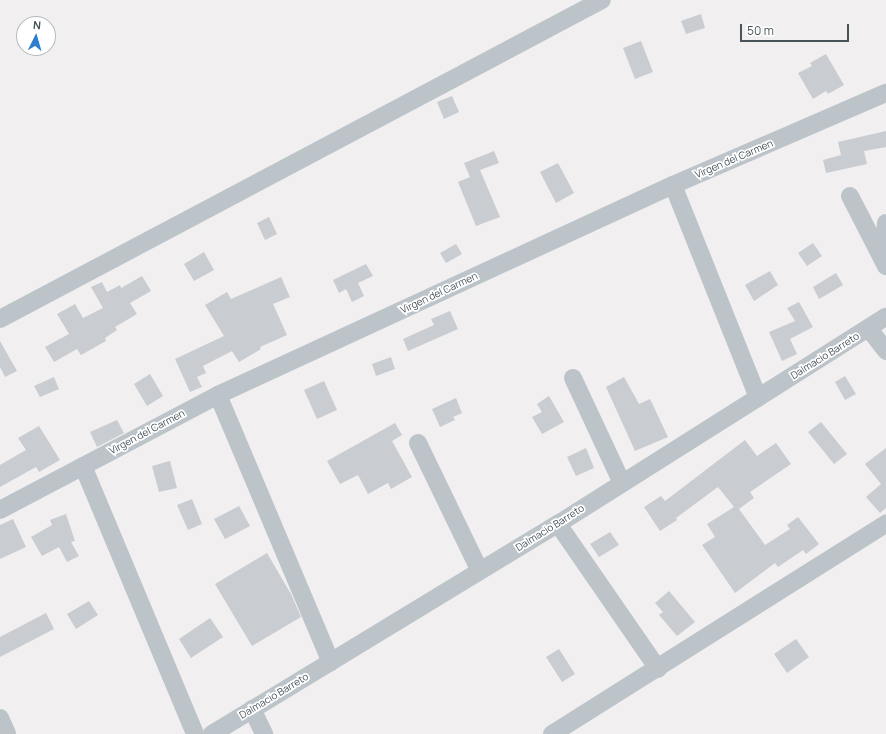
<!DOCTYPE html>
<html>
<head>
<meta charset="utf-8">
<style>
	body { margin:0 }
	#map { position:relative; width:886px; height:734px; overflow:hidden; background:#f1efef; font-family:Manrope,sans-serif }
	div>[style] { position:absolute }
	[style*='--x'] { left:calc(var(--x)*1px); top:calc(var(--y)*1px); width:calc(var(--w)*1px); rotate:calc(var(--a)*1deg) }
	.building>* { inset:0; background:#c9ccd1 }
	.minor>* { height:18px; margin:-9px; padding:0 9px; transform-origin:9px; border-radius:9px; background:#bcc4ca }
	span { translate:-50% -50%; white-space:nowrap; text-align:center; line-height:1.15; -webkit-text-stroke:3.5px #fff; paint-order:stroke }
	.street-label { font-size:10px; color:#49535a }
	.north { position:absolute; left:16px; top:16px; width:40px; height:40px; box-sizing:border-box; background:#fff; border:1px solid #b6babd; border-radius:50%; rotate:5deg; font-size:11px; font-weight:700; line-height:16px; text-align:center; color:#49535a }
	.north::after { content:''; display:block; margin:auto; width:14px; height:18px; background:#2d7fce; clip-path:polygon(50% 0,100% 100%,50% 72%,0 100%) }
	.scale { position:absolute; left:740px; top:24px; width:109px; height:18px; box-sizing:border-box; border:2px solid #49535a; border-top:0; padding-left:5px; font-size:12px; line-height:14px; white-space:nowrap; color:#49535a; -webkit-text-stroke:3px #fff; paint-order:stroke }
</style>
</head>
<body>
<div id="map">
	<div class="building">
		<i style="clip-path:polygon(701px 14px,705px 28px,686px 34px,681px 21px)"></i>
		<i style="clip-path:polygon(641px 41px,653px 72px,635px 79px,623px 48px)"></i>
		<i style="clip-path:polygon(826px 54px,844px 85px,828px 94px,826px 91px,813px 99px,798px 73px,812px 66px,810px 63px)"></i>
		<i style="clip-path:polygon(452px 96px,459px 112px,444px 119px,437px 102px)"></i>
		<i style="clip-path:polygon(886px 131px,886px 147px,864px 151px,867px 164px,826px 173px,823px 160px,841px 155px,838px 142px)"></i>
		<i style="clip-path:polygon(494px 151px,499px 163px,480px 170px,500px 217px,476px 226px,458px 182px,470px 177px,464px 163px)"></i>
		<i style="clip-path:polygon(558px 163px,574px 193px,556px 203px,540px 172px)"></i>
		<i style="clip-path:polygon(269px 217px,277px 234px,265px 240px,257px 223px)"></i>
		<i style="clip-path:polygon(813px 243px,822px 256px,807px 266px,798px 253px)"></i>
		<i style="clip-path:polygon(456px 244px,462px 254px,446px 263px,440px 253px)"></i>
		<i style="clip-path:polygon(204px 252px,214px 270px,194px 281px,184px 264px)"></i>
		<i style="clip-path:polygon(366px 264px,373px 276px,358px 283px,364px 296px,352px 302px,346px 289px,339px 293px,333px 280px)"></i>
		<i style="clip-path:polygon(770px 271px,778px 285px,754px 301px,745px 285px)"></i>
		<i style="clip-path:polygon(836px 273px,843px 285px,819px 299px,813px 287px)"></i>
		<i style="clip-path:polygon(142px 276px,151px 291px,130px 303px,137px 314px,115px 327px,117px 330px,105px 338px,106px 341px,81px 355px,77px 349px,54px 362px,45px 347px,69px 334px,57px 314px,75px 304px,83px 318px,103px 308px,91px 287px,102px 282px,107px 292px,120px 285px,121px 288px)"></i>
		<i style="clip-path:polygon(281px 277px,290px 297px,273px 304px,287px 335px,260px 347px,261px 349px,239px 362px,232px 351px,203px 366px,206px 373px,197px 377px,202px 387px,190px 392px,175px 359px,224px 336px,205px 305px,227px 292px,231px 299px)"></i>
		<i style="clip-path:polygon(799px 302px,813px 327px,790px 339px,797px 354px,782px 361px,769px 332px,795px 321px,787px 308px)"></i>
		<i style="clip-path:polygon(450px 311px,458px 329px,408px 351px,403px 339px,434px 325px,431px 319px)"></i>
		<i style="clip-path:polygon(0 341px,17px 371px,5px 377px,0 367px)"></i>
		<i style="clip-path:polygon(391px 357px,395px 369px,376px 376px,372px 364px)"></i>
		<i style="clip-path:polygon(150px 374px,163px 396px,147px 406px,134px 384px)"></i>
		<i style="clip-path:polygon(845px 376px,856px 394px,845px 400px,835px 382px)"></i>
		<i style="clip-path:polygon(54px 377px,59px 389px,40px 397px,34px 386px)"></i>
		<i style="clip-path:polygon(624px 377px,639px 404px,650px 399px,668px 437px,635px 451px,606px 387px)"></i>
		<i style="clip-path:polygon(324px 381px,337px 410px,317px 419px,304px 390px)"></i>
		<i style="clip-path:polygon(549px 396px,564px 422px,542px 434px,532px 417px,542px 412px,537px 404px)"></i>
		<i style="clip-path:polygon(456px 398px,462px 413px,453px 417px,455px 420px,440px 427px,432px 409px)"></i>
		<i style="clip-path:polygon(117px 420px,124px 433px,97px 447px,90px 432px)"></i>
		<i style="clip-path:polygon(821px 422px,847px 454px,834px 464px,808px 432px)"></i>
		<i style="clip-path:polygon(395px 423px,402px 435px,392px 441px,412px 477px,391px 489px,388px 483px,368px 494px,358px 475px,340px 484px,327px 461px)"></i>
		<i style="clip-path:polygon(39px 426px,60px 460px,39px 472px,36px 467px,0 487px,0 465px,26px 450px,18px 438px)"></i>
		<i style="clip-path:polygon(745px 440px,757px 456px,776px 443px,791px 464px,750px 492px,754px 498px,739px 509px,765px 545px,790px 529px,787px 525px,798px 517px,819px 544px,806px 554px,803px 550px,778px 567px,775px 563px,735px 593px,702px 545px,715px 537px,707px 524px,734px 507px,718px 487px,676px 518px,677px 520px,660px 531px,644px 507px,661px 496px,665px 501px)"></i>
		<i style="clip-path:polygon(586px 448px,594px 468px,576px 476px,567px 457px)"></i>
		<i style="clip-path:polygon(886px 448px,886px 508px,880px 513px,866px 497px,881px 484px,865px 464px)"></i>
		<i style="clip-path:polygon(170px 461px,177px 488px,159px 492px,152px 466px)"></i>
		<i style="clip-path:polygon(192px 499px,202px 524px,188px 530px,177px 505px)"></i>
		<i style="clip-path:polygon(239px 506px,250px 526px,225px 539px,214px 519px)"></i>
		<i style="clip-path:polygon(66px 514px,75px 541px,71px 542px,79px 556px,67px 562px,59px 547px,42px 556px,31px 537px,52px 525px,50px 520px)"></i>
		<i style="clip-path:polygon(13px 519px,26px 547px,0 559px,0 525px)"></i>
		<i style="clip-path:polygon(610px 532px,619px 545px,599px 557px,590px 544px)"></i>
		<i style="clip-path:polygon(267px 553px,291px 594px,301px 617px,252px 646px,215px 584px)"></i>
		<i style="clip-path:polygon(669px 591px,695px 622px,677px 636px,659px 615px,663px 612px,655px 603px)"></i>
		<i style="clip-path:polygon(89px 601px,98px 615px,76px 629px,67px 614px)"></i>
		<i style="clip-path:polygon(46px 613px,54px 629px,0 657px,0 637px)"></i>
		<i style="clip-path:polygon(210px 618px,223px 637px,191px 658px,179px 639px)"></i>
		<i style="clip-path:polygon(796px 639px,809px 657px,787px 673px,774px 654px)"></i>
		<i style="clip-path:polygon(559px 649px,575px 674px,562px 682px,546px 657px)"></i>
	</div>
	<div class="minor">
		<i style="--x:673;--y:185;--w:229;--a:68.2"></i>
		<i style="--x:850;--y:196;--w:79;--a:62.8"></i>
		<i style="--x:884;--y:260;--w:37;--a:-87"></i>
		<i style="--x:0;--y:319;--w:681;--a:-27.92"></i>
		<i style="--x:869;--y:329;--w:28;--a:52"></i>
		<i style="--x:573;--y:378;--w:116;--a:65"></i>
		<i style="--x:218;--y:395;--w:290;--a:67.1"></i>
		<i style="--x:418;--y:443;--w:142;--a:64.2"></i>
		<i style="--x:83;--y:466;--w:290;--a:67.3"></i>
		<i style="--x:0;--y:510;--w:246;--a:-27.8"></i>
		<i style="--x:218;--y:395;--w:501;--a:-24.78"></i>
		<i style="--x:673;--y:185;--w:232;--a:-23.4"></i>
		<i style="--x:558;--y:524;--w:176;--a:55.4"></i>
		<i style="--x:252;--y:709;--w:28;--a:64"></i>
		<i style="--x:0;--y:718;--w:17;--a:66"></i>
		<i style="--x:212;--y:734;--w:405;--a:-31.3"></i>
		<i style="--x:558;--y:524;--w:388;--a:-32.3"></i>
		<i style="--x:552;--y:734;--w:395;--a:-32.2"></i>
	</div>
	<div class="street-label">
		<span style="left:734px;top:159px;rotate:-23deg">Virgen del Carmen</span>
		<span style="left:439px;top:293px;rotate:-25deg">Virgen del Carmen</span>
		<span style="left:825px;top:356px;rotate:-32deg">Dalmacio Barreto</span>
		<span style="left:147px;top:432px;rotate:-28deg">Virgen del Carmen</span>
		<span style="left:550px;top:528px;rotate:-32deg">Dalmacio Barreto</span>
		<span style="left:274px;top:696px;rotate:-31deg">Dalmacio Barreto</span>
	</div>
	<div class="north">N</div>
	<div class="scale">50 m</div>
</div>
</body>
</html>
